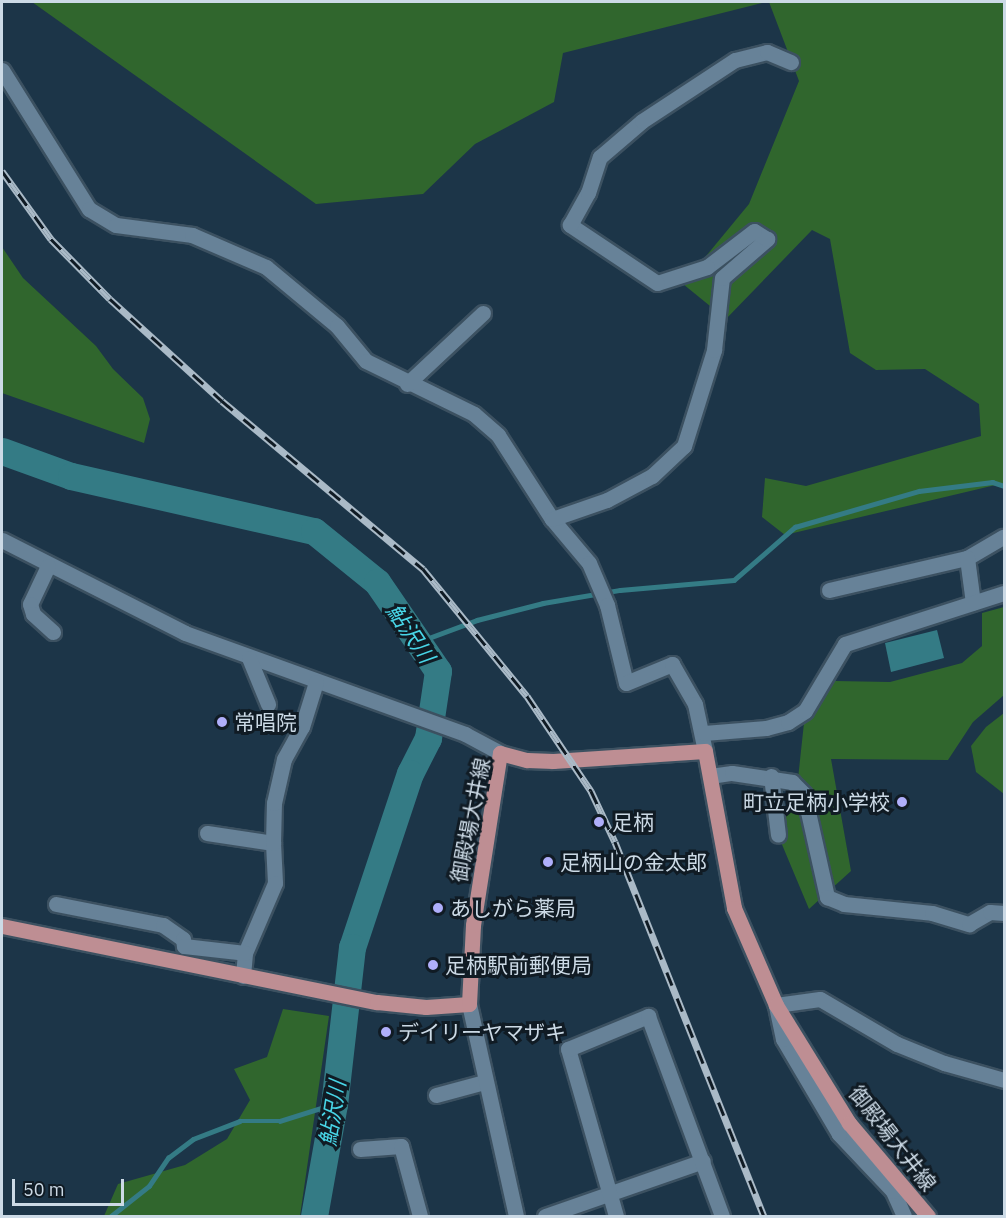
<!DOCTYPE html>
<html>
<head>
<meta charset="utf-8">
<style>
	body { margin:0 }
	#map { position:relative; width:1006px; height:1218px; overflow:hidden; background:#1c3548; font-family:"IBM Plex Sans","Noto Sans JP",sans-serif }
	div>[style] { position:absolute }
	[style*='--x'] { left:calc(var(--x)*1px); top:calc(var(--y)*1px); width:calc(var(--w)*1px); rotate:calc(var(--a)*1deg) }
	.green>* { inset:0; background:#30662d }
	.water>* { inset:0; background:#347b85 }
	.stream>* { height:4.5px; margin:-2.25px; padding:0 2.25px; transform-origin:2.25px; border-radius:2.25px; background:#347b85 }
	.river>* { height:27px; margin:-13.5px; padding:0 13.5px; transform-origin:13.5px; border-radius:13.5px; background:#347b85 }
	.roads { filter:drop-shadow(2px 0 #3c5161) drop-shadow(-2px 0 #3c5161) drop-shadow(0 2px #3c5161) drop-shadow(0 -2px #3c5161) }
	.street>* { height:15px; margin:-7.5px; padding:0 7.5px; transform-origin:7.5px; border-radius:7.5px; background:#678298 }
	.secondary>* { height:15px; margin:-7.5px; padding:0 7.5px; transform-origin:7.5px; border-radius:7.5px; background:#678298 }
	.primary>* { height:15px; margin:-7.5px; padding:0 7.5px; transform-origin:7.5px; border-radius:7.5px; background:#be8e93 }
	.rail>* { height:7px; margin-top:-3.5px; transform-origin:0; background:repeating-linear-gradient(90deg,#101b24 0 14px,#aabac7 0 28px); box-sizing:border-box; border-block:2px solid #aabac7 }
	.dots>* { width:16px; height:16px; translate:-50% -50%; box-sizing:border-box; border:3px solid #101b24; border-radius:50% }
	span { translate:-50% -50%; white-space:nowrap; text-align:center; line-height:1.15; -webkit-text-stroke:6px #101b24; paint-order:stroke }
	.poi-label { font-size:21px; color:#ccdae6 }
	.left { translate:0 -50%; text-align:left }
	.right { translate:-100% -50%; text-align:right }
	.street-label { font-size:21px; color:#ccdae6 }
	.water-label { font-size:22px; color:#48d5e7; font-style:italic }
	.frame { position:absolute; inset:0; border:3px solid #ccdae6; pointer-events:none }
	.scale { position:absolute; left:12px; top:1179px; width:112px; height:27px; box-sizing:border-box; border:3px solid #ccdae6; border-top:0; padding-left:8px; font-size:18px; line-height:21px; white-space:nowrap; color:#ccdae6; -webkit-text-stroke:4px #101b24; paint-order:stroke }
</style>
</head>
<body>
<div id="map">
	<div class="green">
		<i style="clip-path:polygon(32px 2px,766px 2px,563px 53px,554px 102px,475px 144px,423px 194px,316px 204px)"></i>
		<i style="clip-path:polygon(769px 2px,1004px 2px,1004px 483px,785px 535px,762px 517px,765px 478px,806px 486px,981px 436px,979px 404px,925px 369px,876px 370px,850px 353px,830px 239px,812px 230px,726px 319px,683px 284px,749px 204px,799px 81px)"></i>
		<i style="clip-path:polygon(2px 247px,23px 278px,96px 346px,113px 369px,143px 398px,150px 419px,144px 443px,2px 393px)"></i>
		<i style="clip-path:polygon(1004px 607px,1004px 695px,973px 722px,948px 760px,831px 759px,851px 871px,809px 909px,778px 835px,797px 788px,804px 723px,835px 681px,890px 682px,962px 663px,982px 646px,982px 613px)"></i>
		<i style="clip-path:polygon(1004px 713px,1004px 794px,976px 772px,971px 746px,986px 727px)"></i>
		<i style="clip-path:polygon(283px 1009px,329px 1016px,300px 1216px,104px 1216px,118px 1184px,185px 1165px,227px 1139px,250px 1100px,234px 1069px,267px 1057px)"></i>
	</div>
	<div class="water">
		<i style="clip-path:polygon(937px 630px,944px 658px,891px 672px,885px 643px)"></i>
	</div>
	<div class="stream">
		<i style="--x:418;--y:642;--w:63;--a:-20.4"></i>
		<i style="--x:477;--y:620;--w:68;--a:-14.4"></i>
		<i style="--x:543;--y:603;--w:78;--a:-9.6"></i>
		<i style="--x:620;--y:590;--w:114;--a:-5"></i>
		<i style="--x:734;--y:580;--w:81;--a:-41"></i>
		<i style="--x:795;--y:527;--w:129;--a:-16.2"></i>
		<i style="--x:919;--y:491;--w:74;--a:-7"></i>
		<i style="--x:992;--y:482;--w:13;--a:18"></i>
		<i style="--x:111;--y:1216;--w:48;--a:-38.3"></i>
		<i style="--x:149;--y:1186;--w:34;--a:-56"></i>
		<i style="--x:168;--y:1158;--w:31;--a:-37"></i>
		<i style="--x:193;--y:1139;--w:50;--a:-21"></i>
		<i style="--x:240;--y:1121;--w:40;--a:0"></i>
		<i style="--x:280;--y:1121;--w:57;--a:-17.5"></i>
	</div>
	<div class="river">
		<i style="--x:2;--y:451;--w:73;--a:19.9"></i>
		<i style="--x:71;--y:476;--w:249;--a:12.8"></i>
		<i style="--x:314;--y:531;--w:81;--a:39"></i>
		<i style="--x:377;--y:582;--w:108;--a:55.6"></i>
		<i style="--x:438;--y:671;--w:68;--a:98.5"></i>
		<i style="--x:428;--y:738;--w:39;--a:117"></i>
		<i style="--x:410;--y:773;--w:183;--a:108.4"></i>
		<i style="--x:352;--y:947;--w:158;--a:96.5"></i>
		<i style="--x:334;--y:1104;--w:114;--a:100.1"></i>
	</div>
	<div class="roads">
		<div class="street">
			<i style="--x:2;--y:70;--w:164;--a:58"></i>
			<i style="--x:89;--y:209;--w:31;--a:31"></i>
			<i style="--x:116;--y:225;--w:77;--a:7.5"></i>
			<i style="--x:192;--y:235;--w:81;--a:23.4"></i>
			<i style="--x:266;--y:267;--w:92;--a:39.7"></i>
			<i style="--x:337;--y:326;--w:45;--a:50.4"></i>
			<i style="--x:366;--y:361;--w:120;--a:26.1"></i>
			<i style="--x:474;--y:414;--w:32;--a:41"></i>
			<i style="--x:498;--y:435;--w:100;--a:57.3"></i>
			<i style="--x:552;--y:519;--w:57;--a:49.9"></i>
			<i style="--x:589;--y:563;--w:46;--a:66.8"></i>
			<i style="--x:607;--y:605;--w:80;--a:76.3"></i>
			<i style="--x:626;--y:683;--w:50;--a:-22.4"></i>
			<i style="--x:672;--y:664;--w:46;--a:60.1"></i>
			<i style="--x:695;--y:704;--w:48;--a:78"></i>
			<i style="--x:407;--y:384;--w:104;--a:-43.1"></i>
			<i style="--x:552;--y:519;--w:58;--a:-19.1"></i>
			<i style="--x:607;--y:500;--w:51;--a:-28.1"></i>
			<i style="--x:652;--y:476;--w:44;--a:-43.2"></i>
			<i style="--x:684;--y:446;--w:101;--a:-72.6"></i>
			<i style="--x:714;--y:350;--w:72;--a:-83.7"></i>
			<i style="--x:722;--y:278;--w:60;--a:-40.9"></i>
			<i style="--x:767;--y:239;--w:15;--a:-148"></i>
			<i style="--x:754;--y:231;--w:59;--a:142.5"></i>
			<i style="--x:707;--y:267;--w:52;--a:162.3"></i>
			<i style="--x:657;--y:283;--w:105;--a:-146.3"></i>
			<i style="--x:570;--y:225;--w:37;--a:-61"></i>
			<i style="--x:588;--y:193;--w:38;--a:-72"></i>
			<i style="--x:600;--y:157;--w:55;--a:-40.6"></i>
			<i style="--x:642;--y:121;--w:111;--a:-33.3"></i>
			<i style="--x:735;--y:60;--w:33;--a:-14"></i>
			<i style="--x:767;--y:52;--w:26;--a:23"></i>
			<i style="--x:2;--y:540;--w:205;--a:26.9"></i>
			<i style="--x:185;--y:633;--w:298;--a:19.8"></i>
			<i style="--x:465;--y:734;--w:40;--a:28"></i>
			<i style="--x:967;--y:558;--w:42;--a:-30.3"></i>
			<i style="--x:48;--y:566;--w:42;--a:115.3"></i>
			<i style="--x:30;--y:604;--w:10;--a:73"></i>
			<i style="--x:33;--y:614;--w:27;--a:42"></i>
			<i style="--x:829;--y:590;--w:142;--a:-13.1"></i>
			<i style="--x:967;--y:558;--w:45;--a:82.4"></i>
			<i style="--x:249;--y:658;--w:50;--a:67.6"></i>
			<i style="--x:704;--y:733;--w:62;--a:-4.6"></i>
			<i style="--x:766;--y:728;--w:23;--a:-15"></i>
			<i style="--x:788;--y:722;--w:20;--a:-33"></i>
			<i style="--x:805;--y:711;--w:78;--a:-59.2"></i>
			<i style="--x:845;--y:644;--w:167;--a:-17.8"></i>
			<i style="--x:710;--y:776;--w:22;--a:-8"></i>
			<i style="--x:732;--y:773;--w:61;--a:8.5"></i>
			<i style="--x:792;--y:782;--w:17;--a:45"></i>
			<i style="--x:804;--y:794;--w:106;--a:77.4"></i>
			<i style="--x:827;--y:897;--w:18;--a:22"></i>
			<i style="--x:844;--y:904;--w:88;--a:5.8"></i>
			<i style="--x:932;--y:913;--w:39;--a:17"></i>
			<i style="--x:969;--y:924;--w:24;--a:-30"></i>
			<i style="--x:990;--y:912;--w:14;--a:4"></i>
			<i style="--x:771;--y:776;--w:59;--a:83.2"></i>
			<i style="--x:207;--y:833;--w:67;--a:8.6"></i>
			<i style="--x:273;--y:843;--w:40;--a:87.1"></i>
			<i style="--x:275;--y:883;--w:76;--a:113.2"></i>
			<i style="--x:245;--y:953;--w:23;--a:95"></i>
			<i style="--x:273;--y:843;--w:40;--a:-88.6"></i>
			<i style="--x:274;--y:803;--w:45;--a:-77.2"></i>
			<i style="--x:284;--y:759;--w:37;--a:-61"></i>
			<i style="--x:302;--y:727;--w:47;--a:-72.7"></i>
			<i style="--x:56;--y:904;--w:109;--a:11.1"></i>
			<i style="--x:163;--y:925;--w:24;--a:35"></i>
			<i style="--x:183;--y:939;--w:7;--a:82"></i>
			<i style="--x:184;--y:946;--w:61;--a:6.5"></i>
			<i style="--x:436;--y:1095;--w:50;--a:-15.2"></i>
			<i style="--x:360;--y:1149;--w:41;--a:-4.2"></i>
			<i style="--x:401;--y:1146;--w:73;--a:74.8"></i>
			<i style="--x:545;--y:1216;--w:167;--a:-19.2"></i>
			<i style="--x:616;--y:1216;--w:174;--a:-106"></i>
			<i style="--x:568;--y:1049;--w:87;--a:-22.4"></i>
			<i style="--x:648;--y:1016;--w:213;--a:69.7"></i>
			<i style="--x:904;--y:1216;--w:27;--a:-114"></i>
			<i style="--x:893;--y:1191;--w:79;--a:-133.5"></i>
			<i style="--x:839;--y:1134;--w:110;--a:-120.5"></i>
			<i style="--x:783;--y:1039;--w:35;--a:-102"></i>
			<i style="--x:776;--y:1005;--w:44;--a:-7.8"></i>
			<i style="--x:820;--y:999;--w:89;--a:30.3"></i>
			<i style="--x:897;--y:1044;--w:51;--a:22"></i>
			<i style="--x:944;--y:1063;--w:62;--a:15.8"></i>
		</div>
		<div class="secondary">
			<i style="--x:469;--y:1004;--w:217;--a:77.5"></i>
		</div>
		<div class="primary">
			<i style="--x:2;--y:926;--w:383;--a:11.5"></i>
			<i style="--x:377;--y:1002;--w:49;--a:5.8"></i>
			<i style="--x:426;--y:1007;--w:43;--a:-4"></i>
			<i style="--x:469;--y:1004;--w:79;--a:-87.1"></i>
			<i style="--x:473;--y:925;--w:174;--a:-81.1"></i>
			<i style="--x:500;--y:753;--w:28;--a:15"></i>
			<i style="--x:527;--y:760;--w:26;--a:2"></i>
			<i style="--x:553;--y:761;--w:152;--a:-3.8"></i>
			<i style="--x:705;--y:751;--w:160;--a:79.5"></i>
			<i style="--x:734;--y:908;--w:106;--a:66.6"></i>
			<i style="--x:776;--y:1005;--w:139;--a:58.3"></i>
			<i style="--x:849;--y:1123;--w:122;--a:49.7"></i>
		</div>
	</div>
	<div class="rail">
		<i style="--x:2;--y:171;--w:84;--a:54.2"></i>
		<i style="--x:51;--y:239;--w:84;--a:45.5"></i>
		<i style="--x:110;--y:299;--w:151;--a:42.3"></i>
		<i style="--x:222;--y:401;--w:262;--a:39.9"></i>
		<i style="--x:423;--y:569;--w:164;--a:50.7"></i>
		<i style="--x:527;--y:696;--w:115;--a:56"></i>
		<i style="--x:591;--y:791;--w:56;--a:64.8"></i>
		<i style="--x:615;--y:842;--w:403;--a:68.3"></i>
	</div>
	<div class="dots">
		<i style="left:222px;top:722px;background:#afaefa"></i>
		<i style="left:902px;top:802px;background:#afaefa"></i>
		<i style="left:599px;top:822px;background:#afaefa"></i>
		<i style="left:548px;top:862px;background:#afaefa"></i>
		<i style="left:438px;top:908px;background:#afaefa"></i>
		<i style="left:433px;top:965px;background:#afaefa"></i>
		<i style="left:386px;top:1032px;background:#afaefa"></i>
	</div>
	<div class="poi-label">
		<span class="left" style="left:234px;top:722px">常唱院</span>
		<span class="right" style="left:890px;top:802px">町立足柄小学校</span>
		<span class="left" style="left:612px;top:822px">足柄</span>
		<span class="left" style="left:560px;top:862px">足柄山の金太郎</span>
		<span class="left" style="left:450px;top:908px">あしがら薬局</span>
		<span class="left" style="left:445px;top:965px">足柄駅前郵便局</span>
		<span class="left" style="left:398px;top:1032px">デイリーヤマザキ</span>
	</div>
	<div class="street-label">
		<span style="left:470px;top:820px;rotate:-79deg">御殿場大井線</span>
		<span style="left:893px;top:1138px;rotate:52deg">御殿場大井線</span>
	</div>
	<div class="water-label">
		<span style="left:411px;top:633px;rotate:56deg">鮎沢川</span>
		<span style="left:332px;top:1113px;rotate:-81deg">鮎沢川</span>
	</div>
	<div class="frame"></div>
	<div class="scale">50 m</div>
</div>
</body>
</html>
